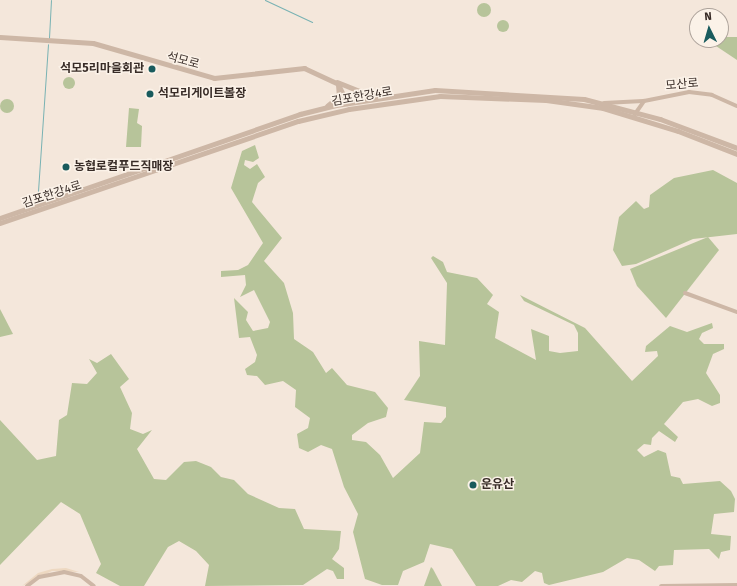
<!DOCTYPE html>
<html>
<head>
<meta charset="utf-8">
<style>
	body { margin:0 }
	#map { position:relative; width:737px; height:586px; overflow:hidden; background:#f4e7db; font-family:"Fira Sans","Noto Sans KR",sans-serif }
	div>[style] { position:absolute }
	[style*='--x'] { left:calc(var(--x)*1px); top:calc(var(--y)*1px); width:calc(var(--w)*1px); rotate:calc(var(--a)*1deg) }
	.green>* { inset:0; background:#b7c49a }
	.round { border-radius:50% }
	.plaza>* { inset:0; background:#edd8c1 }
	.stream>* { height:1px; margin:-0.5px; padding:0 0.5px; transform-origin:0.5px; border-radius:0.5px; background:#78b2b3 }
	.minor>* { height:4px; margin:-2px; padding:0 2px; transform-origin:2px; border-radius:2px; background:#cdb7a6 }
	.tertiary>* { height:5px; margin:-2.5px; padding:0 2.5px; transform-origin:2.5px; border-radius:2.5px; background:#cdb7a6 }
	.dots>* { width:11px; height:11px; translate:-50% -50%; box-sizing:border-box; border:2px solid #fbf2e8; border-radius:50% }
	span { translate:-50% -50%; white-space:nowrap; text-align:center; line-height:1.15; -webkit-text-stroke:3px #fbf2e8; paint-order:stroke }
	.street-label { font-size:12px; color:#382c27 }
	.poi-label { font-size:12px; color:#382c27; font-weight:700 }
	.right { translate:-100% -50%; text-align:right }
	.left { translate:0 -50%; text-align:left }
	.north { position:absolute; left:689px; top:8px; width:40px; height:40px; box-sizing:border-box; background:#fbf2e8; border:1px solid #ada39b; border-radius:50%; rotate:355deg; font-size:11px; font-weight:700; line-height:16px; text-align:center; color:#382c27 }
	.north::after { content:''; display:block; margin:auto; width:14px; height:18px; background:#195b5d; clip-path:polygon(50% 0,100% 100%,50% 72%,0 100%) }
</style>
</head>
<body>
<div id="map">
	<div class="green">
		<i class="round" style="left:477px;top:3px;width:14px;height:14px"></i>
		<i class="round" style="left:497px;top:20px;width:12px;height:12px"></i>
		<i style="clip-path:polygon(721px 37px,737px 37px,737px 60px,710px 42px,721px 40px)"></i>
		<i class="round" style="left:63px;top:77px;width:12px;height:12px"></i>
		<i class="round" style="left:0;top:99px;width:14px;height:14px"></i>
		<i style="clip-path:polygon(129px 108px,139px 109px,137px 123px,142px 126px,141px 147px,126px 147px)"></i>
		<i style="clip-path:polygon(255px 145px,259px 158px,253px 162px,245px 160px,244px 165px,250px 169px,257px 164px,265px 177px,258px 183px,252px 202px,282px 238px,264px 261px,284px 283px,293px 313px,294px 339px,313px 352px,326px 373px,332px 368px,347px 385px,375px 392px,388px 408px,386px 417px,368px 423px,352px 435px,352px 440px,366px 442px,380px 455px,393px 478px,420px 453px,424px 422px,441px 423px,446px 417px,446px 407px,404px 400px,420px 376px,419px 341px,445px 345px,447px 283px,431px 258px,433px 256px,443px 262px,447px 272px,477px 278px,493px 295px,487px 304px,499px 312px,495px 338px,536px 360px,531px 329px,549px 336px,549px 351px,560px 353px,578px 351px,578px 333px,574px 325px,524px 301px,520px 295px,585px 328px,632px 381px,658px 356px,657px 351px,645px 352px,646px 346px,670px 326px,687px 332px,712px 323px,713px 328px,702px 333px,699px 339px,704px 344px,724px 344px,724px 349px,713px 354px,706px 373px,720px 395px,720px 403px,712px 406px,698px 399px,683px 402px,664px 424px,678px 437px,675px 442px,659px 431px,652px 438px,651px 445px,644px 444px,637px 450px,644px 457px,658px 450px,666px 453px,671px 476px,680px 478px,683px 484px,720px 481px,731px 491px,735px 499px,734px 512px,714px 514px,711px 534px,731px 536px,730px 550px,721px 552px,719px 559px,709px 549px,674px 550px,673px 565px,659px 566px,655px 571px,639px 560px,627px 558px,603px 572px,549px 585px,544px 583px,542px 573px,535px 571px,522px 582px,511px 580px,498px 586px,476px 586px,452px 549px,430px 544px,424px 562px,403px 571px,398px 585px,382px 585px,365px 579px,353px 532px,358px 514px,344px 487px,332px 449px,321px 445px,308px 452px,299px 448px,297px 434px,308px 428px,310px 418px,295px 407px,296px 390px,283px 381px,265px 385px,257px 376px,247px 375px,245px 369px,255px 362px,257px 355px,250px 337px,239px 338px,234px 298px,248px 312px,246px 320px,253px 331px,268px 328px,270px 322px,254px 290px,240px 297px,246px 285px,245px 275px,221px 277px,221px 271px,238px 270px,248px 265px,263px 243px,231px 188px,242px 151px)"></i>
		<i style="clip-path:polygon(713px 170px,737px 183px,737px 234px,693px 239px,636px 264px,622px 266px,613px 250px,619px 217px,636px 201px,644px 209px,649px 207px,650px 195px,674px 178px)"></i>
		<i style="clip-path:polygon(708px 237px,719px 250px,666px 318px,637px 286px,630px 269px)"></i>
		<i style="clip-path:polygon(0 309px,13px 334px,0 337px)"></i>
		<i style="clip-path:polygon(111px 354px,129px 379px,120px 387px,132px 413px,130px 429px,143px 434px,152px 430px,137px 449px,154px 479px,166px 480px,184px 462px,196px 461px,211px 467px,221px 477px,234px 480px,248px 494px,279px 508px,295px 509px,304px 529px,341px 531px,339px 549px,332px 559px,344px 568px,344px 579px,337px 579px,333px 571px,327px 569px,303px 585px,205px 586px,209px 565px,196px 551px,179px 541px,168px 547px,144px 586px,120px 586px,96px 573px,101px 564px,80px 514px,61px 502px,0 565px,0 420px,37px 460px,56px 456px,59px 420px,67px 415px,72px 383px,87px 384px,97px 373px,89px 359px,97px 363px)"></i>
		<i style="clip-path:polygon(431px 567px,433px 569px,442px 586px,424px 586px)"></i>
	</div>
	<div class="plaza">
		<i style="clip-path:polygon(66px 568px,79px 572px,52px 571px,22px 586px,38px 573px,52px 569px)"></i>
	</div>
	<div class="stream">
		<i style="--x:265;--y:0;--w:52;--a:25.1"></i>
		<i style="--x:49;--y:38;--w:38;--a:-87"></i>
		<i style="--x:38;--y:191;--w:147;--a:-86.1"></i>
	</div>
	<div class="minor">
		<i style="--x:604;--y:103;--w:39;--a:-3"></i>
		<i style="--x:635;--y:114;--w:16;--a:-55"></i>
		<i style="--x:644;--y:101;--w:46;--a:-11.3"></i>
		<i style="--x:689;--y:92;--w:23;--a:7"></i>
		<i style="--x:712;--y:95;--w:27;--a:24"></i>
		<i style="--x:685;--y:293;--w:55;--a:20.1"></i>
		<i style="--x:27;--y:586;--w:15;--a:-37"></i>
		<i style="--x:39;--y:577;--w:25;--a:-11"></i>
		<i style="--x:64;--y:572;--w:17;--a:13"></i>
		<i style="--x:81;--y:576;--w:16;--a:38"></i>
	</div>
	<div class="tertiary">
		<i style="--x:0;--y:37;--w:93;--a:3.7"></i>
		<i style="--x:93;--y:43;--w:126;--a:16.1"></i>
		<i style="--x:214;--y:78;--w:91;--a:-6.3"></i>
		<i style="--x:304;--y:68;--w:38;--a:25"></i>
		<i style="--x:338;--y:84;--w:21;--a:65"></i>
		<i style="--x:337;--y:82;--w:29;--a:22"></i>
		<i style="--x:364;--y:93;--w:20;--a:6"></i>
		<i style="--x:327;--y:106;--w:16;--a:-40"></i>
		<i style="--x:339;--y:96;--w:11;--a:-95"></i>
		<i style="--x:0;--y:218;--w:318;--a:-19.1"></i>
		<i style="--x:300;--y:114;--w:37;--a:-14"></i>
		<i style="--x:336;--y:105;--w:100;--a:-8.6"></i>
		<i style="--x:435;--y:90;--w:149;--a:3.5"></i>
		<i style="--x:584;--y:99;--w:79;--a:14.7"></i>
		<i style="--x:660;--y:119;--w:82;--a:20.6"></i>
		<i style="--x:0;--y:223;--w:315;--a:-18.9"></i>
		<i style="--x:298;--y:121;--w:52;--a:-13.2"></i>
		<i style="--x:349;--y:109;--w:92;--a:-8.1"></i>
		<i style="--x:440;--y:96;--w:106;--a:2.2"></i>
		<i style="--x:546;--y:100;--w:58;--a:8"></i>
		<i style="--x:603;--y:108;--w:78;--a:17"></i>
		<i style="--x:678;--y:131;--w:63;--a:21.3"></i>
		<i style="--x:661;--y:586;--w:76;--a:-0.8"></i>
	</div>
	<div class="dots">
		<i style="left:152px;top:69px;background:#195b5d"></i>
		<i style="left:150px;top:94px;background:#195b5d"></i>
		<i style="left:66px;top:167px;background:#195b5d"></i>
		<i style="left:473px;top:485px;background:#195b5d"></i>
	</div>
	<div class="street-label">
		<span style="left:183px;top:61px;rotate:15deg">석모로</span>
		<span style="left:682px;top:85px;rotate:-5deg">모산로</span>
		<span style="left:362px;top:97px;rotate:-10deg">김포한강4로</span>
		<span style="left:52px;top:195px;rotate:-18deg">김포한강4로</span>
	</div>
	<div class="poi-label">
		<span class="right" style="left:144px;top:69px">석모5리마을회관</span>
		<span class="left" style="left:158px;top:94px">석모리게이트볼장</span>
		<span class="left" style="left:74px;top:167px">농협로컬푸드직매장</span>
		<span class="left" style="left:481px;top:485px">운유산</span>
	</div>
	<div class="north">N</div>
</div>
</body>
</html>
